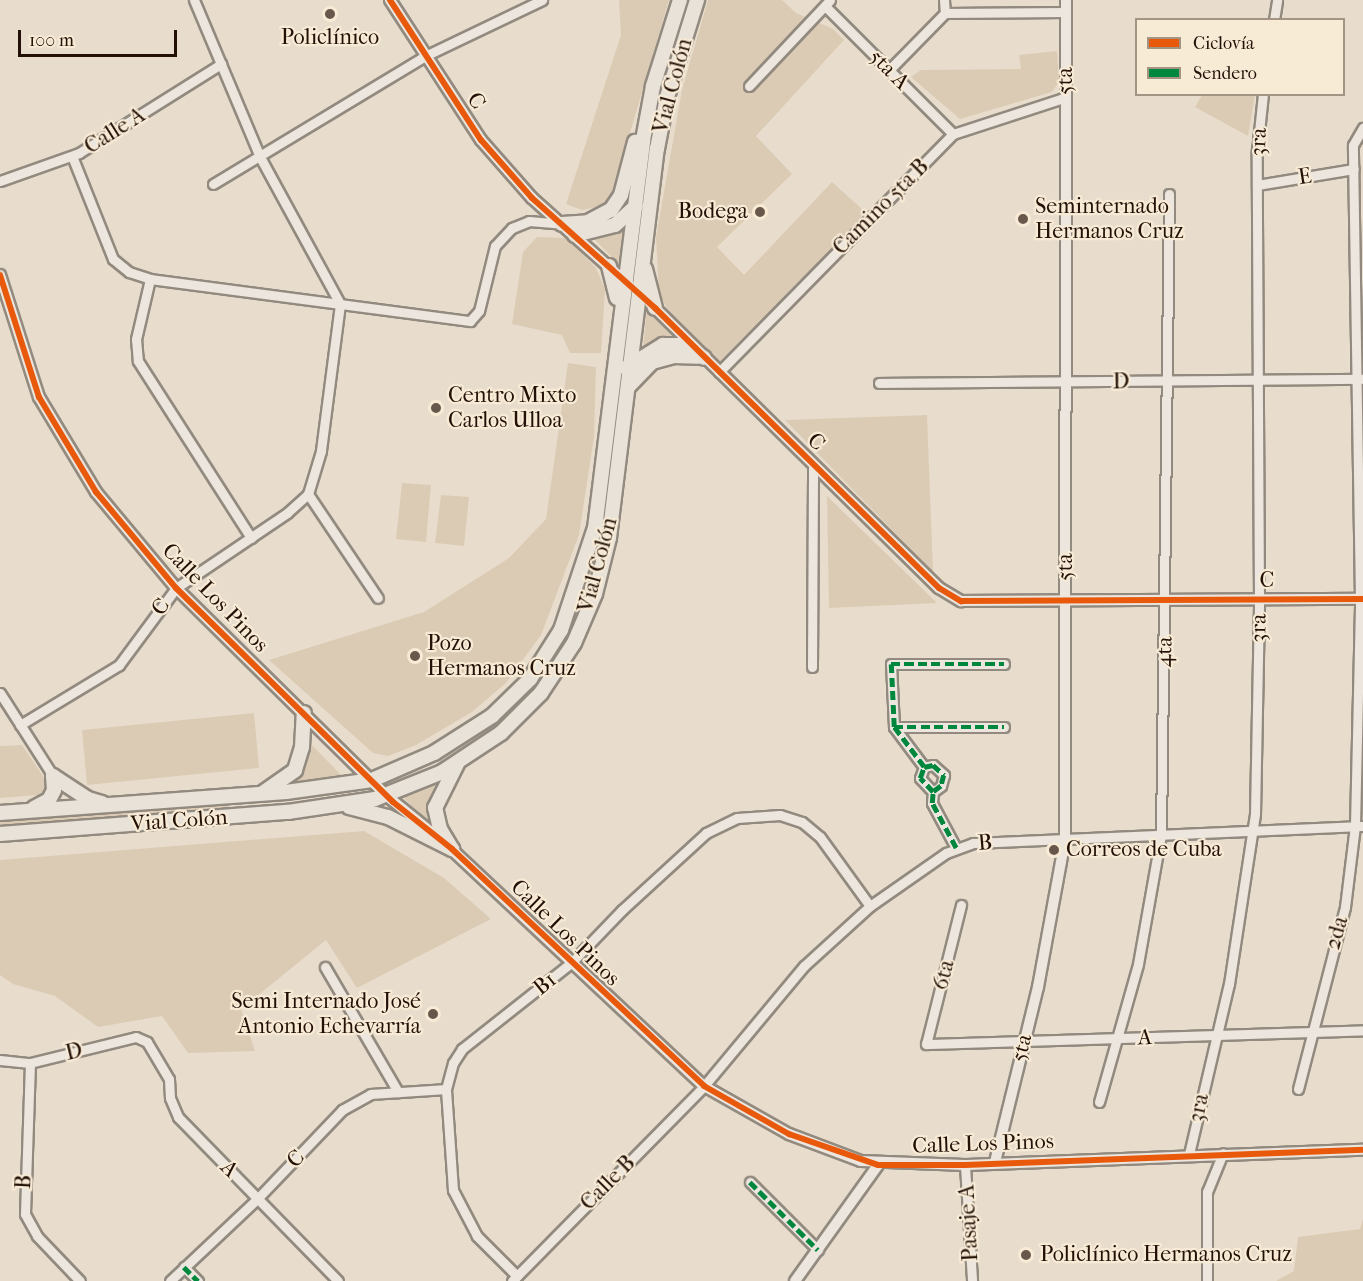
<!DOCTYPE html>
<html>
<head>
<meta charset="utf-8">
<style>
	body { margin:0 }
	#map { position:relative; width:1363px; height:1281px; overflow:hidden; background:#e8ddcc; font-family:"IM FELL French Canon",serif }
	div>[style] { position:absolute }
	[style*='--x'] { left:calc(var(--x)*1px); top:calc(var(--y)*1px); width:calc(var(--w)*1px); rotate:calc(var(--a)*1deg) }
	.green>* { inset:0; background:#dbcbb4 }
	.roads { filter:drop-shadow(2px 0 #928a7f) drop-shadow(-2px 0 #928a7f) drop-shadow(0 2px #928a7f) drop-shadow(0 -2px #928a7f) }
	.minor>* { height:9px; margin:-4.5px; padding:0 4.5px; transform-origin:4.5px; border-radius:4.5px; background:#ece6de }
	.tertiary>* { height:10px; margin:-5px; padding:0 5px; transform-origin:5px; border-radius:5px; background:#ece6de }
	.primary>* { height:14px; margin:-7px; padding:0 7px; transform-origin:7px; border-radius:7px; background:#e9e2d8 }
	.quiet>* { height:4.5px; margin-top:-2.25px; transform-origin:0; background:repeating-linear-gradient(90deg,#00873e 0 9px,transparent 0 13.5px) }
	.cycleway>* { height:6px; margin:-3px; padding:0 3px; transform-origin:3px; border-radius:3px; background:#e8590c }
	.dots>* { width:16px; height:16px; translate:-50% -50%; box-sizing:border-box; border:3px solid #f8ebd6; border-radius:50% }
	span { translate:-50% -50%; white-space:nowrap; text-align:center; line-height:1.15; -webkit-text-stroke:4.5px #f8ebd6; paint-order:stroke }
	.poi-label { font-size:22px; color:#231107 }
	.left { translate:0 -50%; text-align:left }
	.right { translate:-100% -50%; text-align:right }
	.street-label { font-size:22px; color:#231107 }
	.legend { position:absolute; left:1135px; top:18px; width:210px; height:78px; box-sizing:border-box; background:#f8ebd6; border:2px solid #a39483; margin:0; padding:8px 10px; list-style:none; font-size:18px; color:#231107 }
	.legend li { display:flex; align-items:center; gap:12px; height:30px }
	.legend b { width:30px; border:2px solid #a39483 }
	.scale { position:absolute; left:18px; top:30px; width:159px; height:27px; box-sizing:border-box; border:3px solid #231107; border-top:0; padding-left:8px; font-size:18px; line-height:21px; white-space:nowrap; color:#231107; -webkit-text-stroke:4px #f8ebd6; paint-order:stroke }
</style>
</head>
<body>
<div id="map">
	<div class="green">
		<i style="clip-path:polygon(619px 0,669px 0,612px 194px,602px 206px,582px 210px,566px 204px,621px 35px)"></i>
		<i style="clip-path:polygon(708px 0,782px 0,796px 13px,833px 29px,844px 40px,756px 136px,792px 174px,717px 247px,744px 275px,832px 182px,863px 210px,860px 219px,719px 362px,668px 310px,659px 294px,656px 237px,682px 90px)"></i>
		<i style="clip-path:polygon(1057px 51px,1059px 82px,1052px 92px,960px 119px,911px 77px,921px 70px,1021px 69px,1019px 55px)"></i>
		<i style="clip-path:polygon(1202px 95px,1255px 95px,1248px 136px,1195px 107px)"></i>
		<i style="clip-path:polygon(623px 228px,621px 266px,595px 240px)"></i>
		<i style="clip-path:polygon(537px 237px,567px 238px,596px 268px,605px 289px,601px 353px,570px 353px,562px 335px,512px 324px,523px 252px)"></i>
		<i style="clip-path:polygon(647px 307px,679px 338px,643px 347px)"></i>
		<i style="clip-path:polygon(568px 363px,596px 367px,594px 437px,579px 535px,541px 635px,506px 683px,472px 712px,416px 745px,388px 756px,373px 753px,269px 660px,424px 612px,509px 558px,546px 519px)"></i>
		<i style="clip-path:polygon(927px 415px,933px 572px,785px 420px)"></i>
		<i style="clip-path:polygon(402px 483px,431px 485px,426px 542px,396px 539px)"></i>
		<i style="clip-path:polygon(441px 495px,469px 497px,464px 546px,435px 543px)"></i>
		<i style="clip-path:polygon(827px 496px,937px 603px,829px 608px)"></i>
		<i style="clip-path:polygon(254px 713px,259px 768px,87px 785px,82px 730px)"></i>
		<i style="clip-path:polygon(309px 742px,345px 779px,288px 787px,306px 763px)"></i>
		<i style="clip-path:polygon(22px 745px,45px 779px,45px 789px,39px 795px,0 798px,0 746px)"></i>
		<i style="clip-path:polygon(435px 784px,429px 807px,434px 829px,403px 797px)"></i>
		<i style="clip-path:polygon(228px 803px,229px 810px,0 826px,0 820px)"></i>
		<i style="clip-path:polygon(364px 831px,444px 878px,491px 919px,357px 988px,326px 940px,241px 1009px,255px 1051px,188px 1053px,162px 1016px,98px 1027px,55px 996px,13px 984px,0 975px,0 860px)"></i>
		<i style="clip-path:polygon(1363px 1219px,1363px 1281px,1276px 1281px,1294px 1271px,1298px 1237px,1360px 1229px)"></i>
	</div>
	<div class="roads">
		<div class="minor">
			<i style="--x:194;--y:0;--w:170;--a:67.2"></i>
			<i style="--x:260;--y:157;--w:167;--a:61.4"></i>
			<i style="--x:340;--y:304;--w:148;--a:97.4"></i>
			<i style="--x:321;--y:451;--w:45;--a:106.8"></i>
			<i style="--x:944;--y:0;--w:13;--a:86"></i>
			<i style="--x:825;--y:6;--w:181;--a:45"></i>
			<i style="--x:1274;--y:20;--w:20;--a:-81"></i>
			<i style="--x:889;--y:70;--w:80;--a:-45.5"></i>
			<i style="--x:945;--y:13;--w:121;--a:-0.5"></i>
			<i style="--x:749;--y:86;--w:118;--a:-46.7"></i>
			<i style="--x:72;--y:156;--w:111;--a:68.3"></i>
			<i style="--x:113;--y:259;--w:21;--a:39"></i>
			<i style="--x:129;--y:272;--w:22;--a:18"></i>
			<i style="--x:150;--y:279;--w:323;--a:7.5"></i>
			<i style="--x:470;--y:321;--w:13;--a:-48"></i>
			<i style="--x:479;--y:311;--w:67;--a:-76.2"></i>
			<i style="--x:495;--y:246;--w:25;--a:-47"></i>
			<i style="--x:512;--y:228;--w:18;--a:-22"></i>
			<i style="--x:529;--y:221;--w:33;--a:5"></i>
			<i style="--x:0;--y:181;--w:84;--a:-19.5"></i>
			<i style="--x:79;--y:153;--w:168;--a:-32.1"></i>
			<i style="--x:213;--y:184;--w:248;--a:-31.1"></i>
			<i style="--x:425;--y:56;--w:130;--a:-25.6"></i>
			<i style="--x:1257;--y:185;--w:98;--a:-9.4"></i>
			<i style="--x:150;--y:279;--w:62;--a:103.1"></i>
			<i style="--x:136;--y:339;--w:22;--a:85"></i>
			<i style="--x:138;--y:361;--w:210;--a:57.4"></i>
			<i style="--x:719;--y:372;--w:334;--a:-45.5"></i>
			<i style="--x:953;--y:134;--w:117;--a:-18"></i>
			<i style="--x:1064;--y:98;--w:9;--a:-77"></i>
			<i style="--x:879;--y:383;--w:484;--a:-0.5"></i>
			<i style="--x:308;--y:494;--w:125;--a:56.1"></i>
			<i style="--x:812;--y:667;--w:203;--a:-89.7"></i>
			<i style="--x:0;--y:693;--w:98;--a:57.4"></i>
			<i style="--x:20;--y:725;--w:116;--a:-31.2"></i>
			<i style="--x:119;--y:665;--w:96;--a:-53.5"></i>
			<i style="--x:176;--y:588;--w:134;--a:-34"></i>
			<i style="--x:287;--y:513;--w:28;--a:-42"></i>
			<i style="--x:894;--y:727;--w:110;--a:0"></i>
			<i style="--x:924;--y:767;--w:9;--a:-13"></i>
			<i style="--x:933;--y:765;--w:15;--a:42"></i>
			<i style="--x:944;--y:775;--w:11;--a:105"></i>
			<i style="--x:941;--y:786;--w:10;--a:143"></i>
			<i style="--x:956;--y:848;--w:51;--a:-118.1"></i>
			<i style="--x:932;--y:803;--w:11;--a:-85"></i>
			<i style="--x:933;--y:792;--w:19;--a:-133"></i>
			<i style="--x:920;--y:778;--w:12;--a:-70"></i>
			<i style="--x:924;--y:767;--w:50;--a:-126.9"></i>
			<i style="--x:894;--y:727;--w:63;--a:-92.7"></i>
			<i style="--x:891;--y:664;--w:113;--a:0"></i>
			<i style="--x:961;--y:905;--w:143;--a:104.1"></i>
			<i style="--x:926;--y:1044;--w:437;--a:-1.8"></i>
			<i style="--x:325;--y:967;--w:145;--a:59.7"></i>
			<i style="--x:0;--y:1060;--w:30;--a:6"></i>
			<i style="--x:30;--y:1063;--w:109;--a:-13.8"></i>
			<i style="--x:136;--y:1037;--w:12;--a:24"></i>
			<i style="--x:147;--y:1042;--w:43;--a:59.3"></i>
			<i style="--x:169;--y:1079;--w:19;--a:87"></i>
			<i style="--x:170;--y:1098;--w:21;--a:67"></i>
			<i style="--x:178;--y:1117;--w:229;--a:45.7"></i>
			<i style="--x:30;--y:1063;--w:151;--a:91.9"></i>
			<i style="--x:25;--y:1214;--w:25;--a:61"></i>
			<i style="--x:37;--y:1236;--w:62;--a:46.3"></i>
			<i style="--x:1298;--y:1089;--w:188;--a:-75.5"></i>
			<i style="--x:1345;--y:907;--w:82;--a:-83"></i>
			<i style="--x:1355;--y:826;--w:227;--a:-88.7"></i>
			<i style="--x:1360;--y:599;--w:454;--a:-90.9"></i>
			<i style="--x:1353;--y:145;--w:20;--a:-60"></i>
			<i style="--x:1099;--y:1102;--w:143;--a:-74.2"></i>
			<i style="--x:1138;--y:964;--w:131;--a:-79.9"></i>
			<i style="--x:1161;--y:835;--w:641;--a:-89.28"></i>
			<i style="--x:1189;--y:1154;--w:175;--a:-76.8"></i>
			<i style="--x:1229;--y:984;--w:172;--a:-81.3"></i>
			<i style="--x:1255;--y:814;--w:214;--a:-88.9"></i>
			<i style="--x:1259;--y:600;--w:449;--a:-90.3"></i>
			<i style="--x:1257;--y:151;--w:57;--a:-84"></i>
			<i style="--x:965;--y:1165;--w:116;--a:86.5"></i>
			<i style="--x:750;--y:1182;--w:96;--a:45"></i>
			<i style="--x:184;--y:1267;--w:20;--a:45"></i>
			<i style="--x:517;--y:1276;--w:57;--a:-135"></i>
			<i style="--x:477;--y:1236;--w:52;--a:-117.6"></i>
			<i style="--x:453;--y:1190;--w:101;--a:-94"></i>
			<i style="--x:446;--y:1089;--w:27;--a:-75"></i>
			<i style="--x:453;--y:1063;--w:17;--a:-57"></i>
			<i style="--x:462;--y:1049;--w:139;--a:-38.3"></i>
			<i style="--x:571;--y:963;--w:74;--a:-46.1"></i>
			<i style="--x:622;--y:910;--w:114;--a:-42.5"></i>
			<i style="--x:706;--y:833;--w:34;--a:-26"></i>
			<i style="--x:737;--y:818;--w:43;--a:-4"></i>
			<i style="--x:780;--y:815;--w:23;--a:18"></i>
			<i style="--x:802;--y:822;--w:23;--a:40"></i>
			<i style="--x:820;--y:837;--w:85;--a:54.1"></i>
			<i style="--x:170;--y:1281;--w:121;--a:-43.3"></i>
			<i style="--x:258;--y:1198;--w:122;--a:-46.3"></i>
			<i style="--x:342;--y:1110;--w:33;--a:-29"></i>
			<i style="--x:371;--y:1094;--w:75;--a:-3.8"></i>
			<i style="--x:512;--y:1281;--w:274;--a:-45.4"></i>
			<i style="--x:704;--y:1086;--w:156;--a:-50.2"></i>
			<i style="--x:804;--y:966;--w:89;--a:-42.3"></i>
			<i style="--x:870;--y:906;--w:93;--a:-34.9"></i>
			<i style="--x:946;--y:853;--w:29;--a:-20"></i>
			<i style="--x:973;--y:843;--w:390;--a:-2.5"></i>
			<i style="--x:1207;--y:1281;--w:89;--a:-90"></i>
			<i style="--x:1207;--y:1192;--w:42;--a:-67.7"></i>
		</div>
		<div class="tertiary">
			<i style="--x:390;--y:0;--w:167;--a:57"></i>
			<i style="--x:481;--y:140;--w:77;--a:48.7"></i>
			<i style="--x:532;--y:198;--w:130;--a:41.9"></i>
			<i style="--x:0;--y:275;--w:128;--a:72.3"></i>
			<i style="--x:39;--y:397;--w:111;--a:59"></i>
			<i style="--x:96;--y:492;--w:125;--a:50.2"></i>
			<i style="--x:176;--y:588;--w:296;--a:44.6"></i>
			<i style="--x:387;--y:796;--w:63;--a:39.2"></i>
			<i style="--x:650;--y:303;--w:406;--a:44.6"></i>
			<i style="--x:939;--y:588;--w:26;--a:31"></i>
			<i style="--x:961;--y:601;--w:402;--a:-0.3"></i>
			<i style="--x:448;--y:846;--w:351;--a:43.2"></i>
			<i style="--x:704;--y:1086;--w:98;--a:29.5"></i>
			<i style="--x:789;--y:1134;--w:77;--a:20.6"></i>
			<i style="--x:861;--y:1161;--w:104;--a:2.2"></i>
			<i style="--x:965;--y:1165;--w:398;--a:-2.2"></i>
			<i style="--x:995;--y:1162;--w:180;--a:-76.2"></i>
			<i style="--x:1038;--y:987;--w:149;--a:-79.6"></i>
			<i style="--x:1065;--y:840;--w:840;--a:-89.93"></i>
			<i style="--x:795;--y:1281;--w:143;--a:-54.4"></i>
		</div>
		<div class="primary">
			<i style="--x:562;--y:224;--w:26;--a:-4"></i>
			<i style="--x:588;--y:222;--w:26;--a:-28"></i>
			<i style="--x:611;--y:210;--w:18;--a:-56"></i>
			<i style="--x:621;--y:195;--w:55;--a:-75.2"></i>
			<i style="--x:575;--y:235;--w:41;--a:-14"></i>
			<i style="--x:615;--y:225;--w:28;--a:-42"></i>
			<i style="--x:609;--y:266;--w:33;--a:76"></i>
			<i style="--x:645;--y:269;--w:40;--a:75.6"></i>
			<i style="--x:626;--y:368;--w:44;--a:-31.9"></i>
			<i style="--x:663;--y:345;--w:17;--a:0"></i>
			<i style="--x:680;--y:345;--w:27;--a:28"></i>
			<i style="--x:629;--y:386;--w:33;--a:-46"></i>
			<i style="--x:652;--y:362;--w:23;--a:-15"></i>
			<i style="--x:674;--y:356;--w:24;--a:2"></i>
			<i style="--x:53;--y:776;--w:42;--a:33.3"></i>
			<i style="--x:88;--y:799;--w:15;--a:16"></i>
			<i style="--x:264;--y:792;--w:38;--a:-35"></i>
			<i style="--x:295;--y:770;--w:24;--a:-73"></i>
			<i style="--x:302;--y:747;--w:34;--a:-87"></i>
			<i style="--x:349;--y:807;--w:40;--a:14.4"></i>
			<i style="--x:388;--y:817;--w:72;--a:26.6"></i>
			<i style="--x:34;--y:808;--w:17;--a:-28"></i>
			<i style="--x:49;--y:800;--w:11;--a:-63"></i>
			<i style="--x:54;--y:790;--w:14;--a:-94"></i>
			<i style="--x:0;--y:813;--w:287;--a:-4.2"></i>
			<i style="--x:286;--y:792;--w:87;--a:-7.9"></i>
			<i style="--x:372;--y:780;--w:68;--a:-23.5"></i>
			<i style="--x:434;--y:753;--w:69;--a:-32.5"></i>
			<i style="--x:492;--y:716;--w:53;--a:-44.2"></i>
			<i style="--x:530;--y:679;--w:58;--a:-57.7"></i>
			<i style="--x:561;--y:630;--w:108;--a:-71.6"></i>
			<i style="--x:595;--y:528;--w:391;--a:-82.9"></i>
			<i style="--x:643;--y:140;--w:55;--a:-79.5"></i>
			<i style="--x:653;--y:86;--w:90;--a:-72.6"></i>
			<i style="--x:0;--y:834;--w:289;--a:-4.4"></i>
			<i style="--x:288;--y:812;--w:88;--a:-8.5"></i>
			<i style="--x:375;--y:799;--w:72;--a:-21.9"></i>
			<i style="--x:442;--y:772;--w:71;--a:-33.5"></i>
			<i style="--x:501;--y:733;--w:57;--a:-45"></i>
			<i style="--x:541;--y:693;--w:60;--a:-56.6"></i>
			<i style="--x:574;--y:643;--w:53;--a:-66.8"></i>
			<i style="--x:595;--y:594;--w:58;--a:-76"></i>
			<i style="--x:609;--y:538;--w:392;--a:-83"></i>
			<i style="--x:657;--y:149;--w:53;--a:-79.1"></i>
			<i style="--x:667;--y:97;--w:102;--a:-72.8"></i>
			<i style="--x:452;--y:849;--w:23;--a:-121"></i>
			<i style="--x:440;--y:829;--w:22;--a:-103"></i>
			<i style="--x:435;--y:808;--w:49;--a:-63.4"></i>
		</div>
	</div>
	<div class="quiet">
		<i style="--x:894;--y:727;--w:110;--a:0"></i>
		<i style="--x:924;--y:767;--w:9;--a:-13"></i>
		<i style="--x:933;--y:765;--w:15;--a:42"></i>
		<i style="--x:944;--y:775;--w:11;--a:105"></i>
		<i style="--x:941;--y:786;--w:10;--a:143"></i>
		<i style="--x:956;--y:848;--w:51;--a:-118.1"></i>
		<i style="--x:932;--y:803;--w:11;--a:-85"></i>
		<i style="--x:933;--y:792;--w:19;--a:-133"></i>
		<i style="--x:920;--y:778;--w:12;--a:-70"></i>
		<i style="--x:924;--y:767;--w:50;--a:-126.9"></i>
		<i style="--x:894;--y:727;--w:63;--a:-92.7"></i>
		<i style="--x:891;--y:664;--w:113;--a:0"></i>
		<i style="--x:750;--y:1182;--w:96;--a:45"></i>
		<i style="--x:184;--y:1267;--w:20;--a:45"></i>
	</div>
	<div class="cycleway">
		<i style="--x:390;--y:0;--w:167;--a:57"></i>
		<i style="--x:481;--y:140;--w:77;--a:48.7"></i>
		<i style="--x:532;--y:198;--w:165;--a:41.8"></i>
		<i style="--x:655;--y:308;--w:399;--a:44.6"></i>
		<i style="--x:939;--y:588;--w:26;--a:31"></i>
		<i style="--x:961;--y:601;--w:402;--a:-0.3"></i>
		<i style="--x:0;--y:275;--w:128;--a:72.3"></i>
		<i style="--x:39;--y:397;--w:111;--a:59"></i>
		<i style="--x:96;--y:492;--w:125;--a:50.2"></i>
		<i style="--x:176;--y:588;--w:305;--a:44.6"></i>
		<i style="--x:393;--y:802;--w:75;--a:38.5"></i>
		<i style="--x:452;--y:849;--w:346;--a:43.2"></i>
		<i style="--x:704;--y:1086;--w:98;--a:29.5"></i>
		<i style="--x:789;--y:1134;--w:94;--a:19.2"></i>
		<i style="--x:878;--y:1165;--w:87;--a:0"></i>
		<i style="--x:965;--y:1165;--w:398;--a:-2.2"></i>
	</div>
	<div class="dots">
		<i style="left:330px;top:14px;background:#68584c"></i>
		<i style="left:760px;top:212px;background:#68584c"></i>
		<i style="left:1023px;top:219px;background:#68584c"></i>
		<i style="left:436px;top:408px;background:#68584c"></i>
		<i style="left:415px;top:656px;background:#68584c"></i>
		<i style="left:1054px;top:850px;background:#68584c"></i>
		<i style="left:433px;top:1014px;background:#68584c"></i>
		<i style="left:1026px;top:1255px;background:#68584c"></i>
	</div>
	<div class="poi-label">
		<span style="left:330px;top:38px">Policlínico</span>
		<span class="left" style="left:1035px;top:219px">Seminternado<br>Hermanos Cruz</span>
		<span class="right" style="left:748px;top:212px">Bodega</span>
		<span class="left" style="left:448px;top:408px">Centro Mixto<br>Carlos Ulloa</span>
		<span class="left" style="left:427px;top:656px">Pozo<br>Hermanos Cruz</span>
		<span class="left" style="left:1066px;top:850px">Correos de Cuba</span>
		<span class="right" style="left:421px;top:1014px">Semi Internado José<br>Antonio Echevarría</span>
		<span class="left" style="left:1040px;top:1255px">Policlínico Hermanos Cruz</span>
	</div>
	<div class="street-label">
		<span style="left:889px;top:70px;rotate:45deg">5ta A</span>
		<span style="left:1066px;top:81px;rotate:-90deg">5ta</span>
		<span style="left:673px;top:86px;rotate:-75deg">Vial Colón</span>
		<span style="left:476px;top:101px;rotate:56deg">C</span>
		<span style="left:115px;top:131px;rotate:-32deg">Calle A</span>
		<span style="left:1259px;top:142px;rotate:-87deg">3ra</span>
		<span style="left:1305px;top:177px;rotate:-9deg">E</span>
		<span style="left:881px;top:207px;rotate:-45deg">Camino 5ta B</span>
		<span style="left:1121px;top:382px;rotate:-1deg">D</span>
		<span style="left:816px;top:442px;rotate:44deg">C</span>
		<span style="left:598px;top:565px;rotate:-75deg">Vial Colón</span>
		<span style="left:1066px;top:567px;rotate:-90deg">5ta</span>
		<span style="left:1267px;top:581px">C</span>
		<span style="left:215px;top:598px;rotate:46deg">Calle Los Pinos</span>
		<span style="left:161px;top:607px;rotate:-55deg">C</span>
		<span style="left:1259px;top:628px;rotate:-89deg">3ra</span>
		<span style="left:1165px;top:652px;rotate:-89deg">4ta</span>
		<span style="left:179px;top:821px;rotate:-4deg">Vial Colón</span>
		<span style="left:985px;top:843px;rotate:-5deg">B</span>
		<span style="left:565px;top:933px;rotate:44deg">Calle Los Pinos</span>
		<span style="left:1337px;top:933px;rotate:-74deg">2da</span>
		<span style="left:944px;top:975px;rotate:-76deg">6ta</span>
		<span style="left:545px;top:984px;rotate:-39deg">B1</span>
		<span style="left:1145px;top:1038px;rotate:-2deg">A</span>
		<span style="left:1022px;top:1048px;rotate:-76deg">5ta</span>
		<span style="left:74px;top:1052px;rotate:-14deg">D</span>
		<span style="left:1199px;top:1108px;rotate:-78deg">3ra</span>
		<span style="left:983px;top:1144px;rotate:-2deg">Calle Los Pinos</span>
		<span style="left:296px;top:1159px;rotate:-46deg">C</span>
		<span style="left:229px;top:1169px;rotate:45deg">A</span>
		<span style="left:24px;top:1182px;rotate:-87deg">B</span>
		<span style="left:608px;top:1183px;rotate:-45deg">Calle B</span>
		<span style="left:969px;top:1223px;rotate:-93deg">Pasaje A</span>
	</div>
	<ul class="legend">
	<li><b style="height:8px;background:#e8590c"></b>Ciclovía</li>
	<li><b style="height:8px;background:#00873e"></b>Sendero</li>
	</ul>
	<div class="scale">100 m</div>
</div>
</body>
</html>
